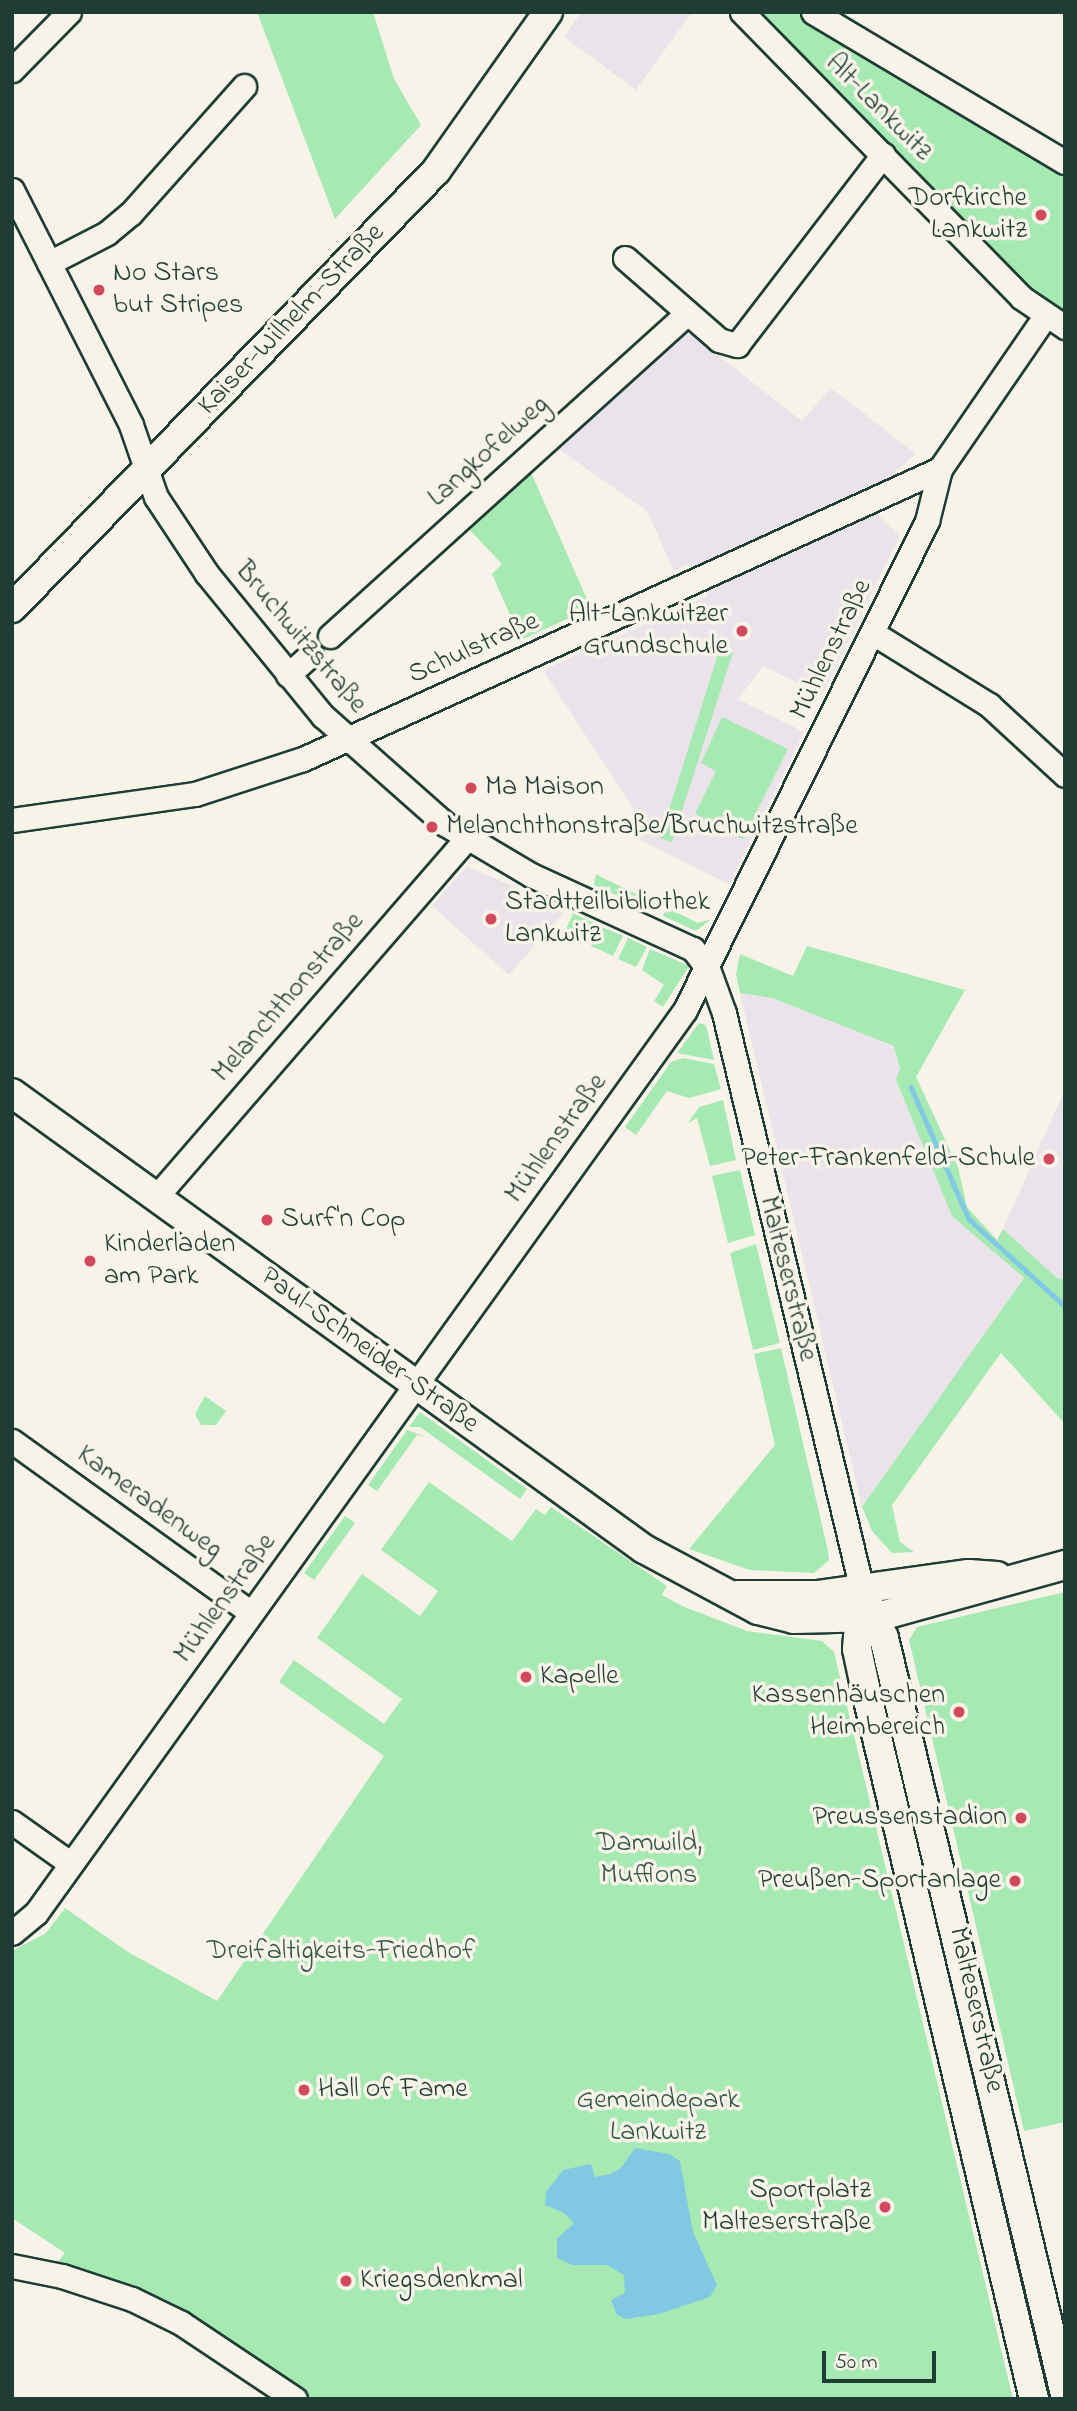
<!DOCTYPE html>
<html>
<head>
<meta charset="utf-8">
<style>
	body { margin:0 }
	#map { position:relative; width:1077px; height:2411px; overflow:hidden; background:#f7f3e8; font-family:"Indie Flower",sans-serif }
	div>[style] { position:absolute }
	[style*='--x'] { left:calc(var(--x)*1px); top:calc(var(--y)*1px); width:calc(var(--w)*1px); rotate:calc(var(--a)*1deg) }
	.built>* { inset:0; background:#ebe3ea }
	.green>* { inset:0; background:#a6e9b3 }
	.water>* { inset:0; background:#81c9e2 }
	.stream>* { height:4.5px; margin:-2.25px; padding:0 2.25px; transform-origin:2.25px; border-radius:2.25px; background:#81c9e2 }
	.roads { filter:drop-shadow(2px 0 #1f3d34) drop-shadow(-2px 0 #1f3d34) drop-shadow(0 2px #1f3d34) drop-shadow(0 -2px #1f3d34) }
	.minor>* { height:23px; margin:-11.5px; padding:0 11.5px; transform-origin:11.5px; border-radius:11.5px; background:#f7f3e8 }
	.major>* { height:28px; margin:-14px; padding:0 14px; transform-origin:14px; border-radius:14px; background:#f7f3e8 }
	.dots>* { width:19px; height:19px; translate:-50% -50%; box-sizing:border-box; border:4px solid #f7f3e8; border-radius:50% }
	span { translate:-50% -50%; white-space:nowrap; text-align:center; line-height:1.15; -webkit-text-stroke:7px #f7f3e8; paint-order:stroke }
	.street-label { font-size:28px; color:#1f3d34 }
	.poi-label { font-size:28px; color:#1f3d34 }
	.right { translate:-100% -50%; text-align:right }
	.left { translate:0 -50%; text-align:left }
	.park-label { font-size:28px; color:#335747 }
	.frame { position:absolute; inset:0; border:14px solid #1f3d34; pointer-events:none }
	.scale { position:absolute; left:822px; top:2351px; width:114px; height:32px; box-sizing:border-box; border:4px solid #1f3d34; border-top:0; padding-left:9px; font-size:21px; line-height:24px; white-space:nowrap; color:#1f3d34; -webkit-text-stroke:5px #f7f3e8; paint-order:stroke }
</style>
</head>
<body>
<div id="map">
	<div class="built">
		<i style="clip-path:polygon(581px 12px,692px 12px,636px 90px,564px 37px)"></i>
		<i style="clip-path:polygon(691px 334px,802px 421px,831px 388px,916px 454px,883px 483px,858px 496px,900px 536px,822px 695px,763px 666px,738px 699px,804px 732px,729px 884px,632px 836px,642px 822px,543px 670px,707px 596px,692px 563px,674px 571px,647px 511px,554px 446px,677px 335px)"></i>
		<i style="clip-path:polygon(467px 866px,566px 910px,509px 975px,432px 906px)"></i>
		<i style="clip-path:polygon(740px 993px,772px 998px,894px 1046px,900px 1070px,896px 1081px,952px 1215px,1024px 1278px,862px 1507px)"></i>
		<i style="clip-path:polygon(1065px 1089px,1065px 1280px,1057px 1279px,1003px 1229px)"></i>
	</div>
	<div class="green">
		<i style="clip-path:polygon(257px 12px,373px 12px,394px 79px,421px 125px,335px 219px)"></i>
		<i style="clip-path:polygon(755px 12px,802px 12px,1065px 168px,1065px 319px,1034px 297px)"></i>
		<i style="clip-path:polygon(529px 468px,591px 608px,521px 640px,492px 574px,502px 564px,466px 526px)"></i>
		<i style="clip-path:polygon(720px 648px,733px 652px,672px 842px,660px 838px)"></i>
		<i style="clip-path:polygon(722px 717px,788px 749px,743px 839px,695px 814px,716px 771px,701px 763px)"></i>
		<i style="clip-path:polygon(596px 874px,601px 877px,657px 904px,653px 912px,594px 885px)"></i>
		<i style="clip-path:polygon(667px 908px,698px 923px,711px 919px,696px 931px,663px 916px)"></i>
		<i style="clip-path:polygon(573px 913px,596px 924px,587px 944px,564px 934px)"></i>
		<i style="clip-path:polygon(600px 926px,623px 936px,613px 956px,591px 946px)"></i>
		<i style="clip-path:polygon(628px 938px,647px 947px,636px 967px,618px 959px)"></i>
		<i style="clip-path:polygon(807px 946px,965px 990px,916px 1077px,958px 1167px,967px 1207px,997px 1240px,1003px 1229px,1057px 1278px,1065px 1280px,1065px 1424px,1001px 1353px,892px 1505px,900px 1542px,914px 1552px,892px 1553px,872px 1531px,862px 1507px,1024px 1278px,952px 1216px,896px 1080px,900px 1069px,894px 1046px,772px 998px,740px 993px,736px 974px,740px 954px,793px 976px)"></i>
		<i style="clip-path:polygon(650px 949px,689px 966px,663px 1007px,654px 1001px,664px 985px,642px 970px)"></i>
		<i style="clip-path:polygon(699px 1023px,706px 1025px,714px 1060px,677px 1053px)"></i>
		<i style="clip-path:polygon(683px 1058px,714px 1064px,721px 1089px,689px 1098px,667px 1091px,636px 1135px,625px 1127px,671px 1062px)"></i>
		<i style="clip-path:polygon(723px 1100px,736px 1160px,710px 1166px,697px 1118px,688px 1123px,699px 1107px)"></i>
		<i style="clip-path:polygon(740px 1170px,755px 1235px,728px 1243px,712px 1176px)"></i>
		<i style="clip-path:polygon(756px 1244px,780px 1343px,753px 1350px,730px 1253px)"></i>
		<i style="clip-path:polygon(781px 1348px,828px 1551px,829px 1560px,814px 1573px,750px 1570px,689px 1549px,775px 1445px,754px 1354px)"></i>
		<i style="clip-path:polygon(205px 1396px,226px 1411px,216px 1425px,201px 1425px,195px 1414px)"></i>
		<i style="clip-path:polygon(420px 1412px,527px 1489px,520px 1499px,420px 1427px,409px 1427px)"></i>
		<i style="clip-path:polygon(407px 1430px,426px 1437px,417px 1435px,377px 1491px,368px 1485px)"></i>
		<i style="clip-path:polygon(429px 1482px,512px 1541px,536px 1509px,545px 1515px,551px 1507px,667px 1586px,662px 1595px,682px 1606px,747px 1631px,822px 1641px,834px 1652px,1013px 2399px,314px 2399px,55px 2265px,65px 2253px,12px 2218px,12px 1951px,46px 1933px,65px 1908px,128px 1952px,217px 2001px,384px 1756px,279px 1682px,294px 1660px,384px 1724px,402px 1699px,317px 1638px,362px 1574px,420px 1616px,438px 1591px,381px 1550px)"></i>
		<i style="clip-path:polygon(345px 1516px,355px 1523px,314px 1580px,304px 1573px)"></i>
		<i style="clip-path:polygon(1065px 1592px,1065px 2122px,1024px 2131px,909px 1640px,917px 1627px)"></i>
		<i style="clip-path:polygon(883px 1692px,959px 1989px,951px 1991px,880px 1693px)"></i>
		<i style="clip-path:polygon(962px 2001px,1057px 2399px,1042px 2399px,953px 2003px)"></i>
	</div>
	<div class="water">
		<i style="clip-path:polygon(635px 2148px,669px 2154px,680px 2161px,693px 2232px,717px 2285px,710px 2297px,659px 2314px,626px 2319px,617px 2315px,611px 2300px,625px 2293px,624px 2275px,607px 2265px,572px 2265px,557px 2258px,557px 2239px,574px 2223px,564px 2213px,545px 2205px,546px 2192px,563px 2170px,591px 2164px,595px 2177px,610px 2174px,621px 2168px)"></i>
	</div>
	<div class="stream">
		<i style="--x:911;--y:1087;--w:144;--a:66.3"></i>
		<i style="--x:969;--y:1219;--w:130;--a:42.2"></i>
	</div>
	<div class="roads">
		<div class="minor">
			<i style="--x:742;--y:12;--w:400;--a:45.6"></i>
			<i style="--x:1022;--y:298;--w:52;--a:34"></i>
			<i style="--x:813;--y:12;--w:293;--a:30.8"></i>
			<i style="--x:12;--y:70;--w:81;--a:-45.5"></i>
			<i style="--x:12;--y:190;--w:263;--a:63.1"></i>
			<i style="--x:131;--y:425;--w:76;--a:70.9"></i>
			<i style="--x:156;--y:497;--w:92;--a:56.5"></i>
			<i style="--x:207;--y:574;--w:183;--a:50.8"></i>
			<i style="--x:323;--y:716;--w:163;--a:41.5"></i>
			<i style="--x:445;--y:824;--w:100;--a:30.7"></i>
			<i style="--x:531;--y:875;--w:178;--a:24.6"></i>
			<i style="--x:693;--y:949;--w:25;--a:53"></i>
			<i style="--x:708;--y:969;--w:47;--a:70"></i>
			<i style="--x:724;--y:1013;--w:593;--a:76.55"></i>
			<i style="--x:625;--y:258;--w:125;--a:41.1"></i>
			<i style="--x:719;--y:340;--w:19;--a:16"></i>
			<i style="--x:737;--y:345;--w:240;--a:-52.5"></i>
			<i style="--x:49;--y:263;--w:65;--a:-27.3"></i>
			<i style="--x:107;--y:233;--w:31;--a:-40"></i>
			<i style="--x:131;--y:213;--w:170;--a:-48.3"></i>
			<i style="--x:873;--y:633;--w:137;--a:31.8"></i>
			<i style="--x:989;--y:705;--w:103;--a:42.6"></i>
			<i style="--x:330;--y:636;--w:481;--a:-42.1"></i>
			<i style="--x:288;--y:675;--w:31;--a:-42"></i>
			<i style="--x:12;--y:820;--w:185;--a:-8.1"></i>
			<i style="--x:195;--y:794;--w:114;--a:-18"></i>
			<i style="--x:303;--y:759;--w:700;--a:-24.48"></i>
			<i style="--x:156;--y:1197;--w:475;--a:-49.1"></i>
			<i style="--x:12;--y:1441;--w:294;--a:35.7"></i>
			<i style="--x:12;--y:1822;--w:72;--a:35.4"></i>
			<i style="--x:12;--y:1933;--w:31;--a:-40"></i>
			<i style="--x:36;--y:1913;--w:1112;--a:-54.29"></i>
			<i style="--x:685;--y:1010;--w:546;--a:-63.67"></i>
			<i style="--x:927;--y:521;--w:54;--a:-76"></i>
			<i style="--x:940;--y:469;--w:186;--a:-55.5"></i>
			<i style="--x:12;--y:2266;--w:51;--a:11.3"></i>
			<i style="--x:62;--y:2276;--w:74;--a:18.2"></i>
			<i style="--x:132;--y:2299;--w:55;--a:26.1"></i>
			<i style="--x:181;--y:2323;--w:137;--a:33.7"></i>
		</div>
		<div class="major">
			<i style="--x:12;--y:608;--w:609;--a:-45.87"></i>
			<i style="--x:436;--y:171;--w:194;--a:-54.8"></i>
			<i style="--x:12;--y:1093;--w:779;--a:35.81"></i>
			<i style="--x:644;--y:1549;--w:129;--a:28.2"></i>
			<i style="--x:758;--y:1610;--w:37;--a:14"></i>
			<i style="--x:794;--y:1619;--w:83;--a:-1.4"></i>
			<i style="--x:877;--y:1617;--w:195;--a:-15.5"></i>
			<i style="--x:862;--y:1590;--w:53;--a:65.4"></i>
			<i style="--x:884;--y:1638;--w:777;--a:76.54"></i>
			<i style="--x:738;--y:1595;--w:79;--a:0"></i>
			<i style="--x:817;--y:1595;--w:153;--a:-7.9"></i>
			<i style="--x:969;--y:1574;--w:28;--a:4"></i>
			<i style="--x:861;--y:1600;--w:49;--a:94.7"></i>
			<i style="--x:857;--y:1649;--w:39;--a:78"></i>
			<i style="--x:865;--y:1687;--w:732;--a:76.65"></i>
		</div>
	</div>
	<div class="dots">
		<i style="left:1041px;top:215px;background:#d1495b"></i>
		<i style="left:99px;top:290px;background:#d1495b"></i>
		<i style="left:742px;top:631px;background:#d1495b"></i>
		<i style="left:471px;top:788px;background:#d1495b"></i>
		<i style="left:432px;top:827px;background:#d1495b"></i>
		<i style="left:491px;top:919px;background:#d1495b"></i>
		<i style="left:1049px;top:1159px;background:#d1495b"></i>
		<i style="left:267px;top:1220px;background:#d1495b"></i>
		<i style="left:90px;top:1261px;background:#d1495b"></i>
		<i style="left:526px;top:1677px;background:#d1495b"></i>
		<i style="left:959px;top:1712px;background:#d1495b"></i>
		<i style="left:1021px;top:1818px;background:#d1495b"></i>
		<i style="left:1015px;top:1881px;background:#d1495b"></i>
		<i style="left:304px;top:2090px;background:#d1495b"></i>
		<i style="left:885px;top:2207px;background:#d1495b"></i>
		<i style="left:346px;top:2281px;background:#d1495b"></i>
	</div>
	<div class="street-label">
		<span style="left:878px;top:108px;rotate:45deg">Alt-Lankwitz</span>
		<span style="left:292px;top:320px;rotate:-46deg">Kaiser-Wilhelm-Straße</span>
		<span style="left:489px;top:452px;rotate:-42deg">Langkofelweg</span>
		<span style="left:300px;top:638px;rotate:50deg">Bruchwitzstraße</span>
		<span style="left:474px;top:649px;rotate:-24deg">Schulstraße</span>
		<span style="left:832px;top:650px;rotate:-64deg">Mühlenstraße</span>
		<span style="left:289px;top:998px;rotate:-49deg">Melanchthonstraße</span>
		<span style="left:557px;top:1139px;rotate:-54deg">Mühlenstraße</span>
		<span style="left:787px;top:1279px;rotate:76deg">Malteserstraße</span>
		<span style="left:369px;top:1351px;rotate:36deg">Paul-Schneider-Straße</span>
		<span style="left:149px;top:1503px;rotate:36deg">Kameradenweg</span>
		<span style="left:226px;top:1599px;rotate:-54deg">Mühlenstraße</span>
		<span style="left:975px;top:2010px;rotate:77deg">Malteserstraße</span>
	</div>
	<div class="poi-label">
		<span class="right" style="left:1027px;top:215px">Dorfkirche<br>Lankwitz</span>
		<span class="left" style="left:113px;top:290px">No Stars<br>but Stripes</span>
		<span class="right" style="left:728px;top:631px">Alt-Lankwitzer<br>Grundschule</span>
		<span class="left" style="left:485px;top:788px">Ma Maison</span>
		<span class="left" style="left:446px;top:827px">Melanchthonstraße/Bruchwitzstraße</span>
		<span class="left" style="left:505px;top:919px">Stadtteilbibliothek<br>Lankwitz</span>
		<span class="right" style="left:1035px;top:1159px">Peter-Frankenfeld-Schule</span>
		<span class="left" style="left:281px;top:1220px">Surf'n Cop</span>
		<span class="left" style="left:104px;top:1261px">Kinderladen<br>am Park</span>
		<span class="left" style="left:540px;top:1677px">Kapelle</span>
		<span class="right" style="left:945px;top:1712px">Kassenhäuschen<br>Heimbereich</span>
		<span class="right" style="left:1007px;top:1818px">Preussenstadion</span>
		<span class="right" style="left:1001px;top:1881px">Preußen-Sportanlage</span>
		<span class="left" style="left:318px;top:2090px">Hall of Fame</span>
		<span class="right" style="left:871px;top:2207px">Sportplatz<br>Malteserstraße</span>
		<span class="left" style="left:360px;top:2281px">Kriegsdenkmal</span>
	</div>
	<div class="park-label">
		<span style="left:649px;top:1860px">Damwild,<br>Mufflons</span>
		<span style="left:341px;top:1952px">Dreifaltigkeits-Friedhof</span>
		<span style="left:658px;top:2117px">Gemeindepark<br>Lankwitz</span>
	</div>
	<div class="frame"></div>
	<div class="scale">50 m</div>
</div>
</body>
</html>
